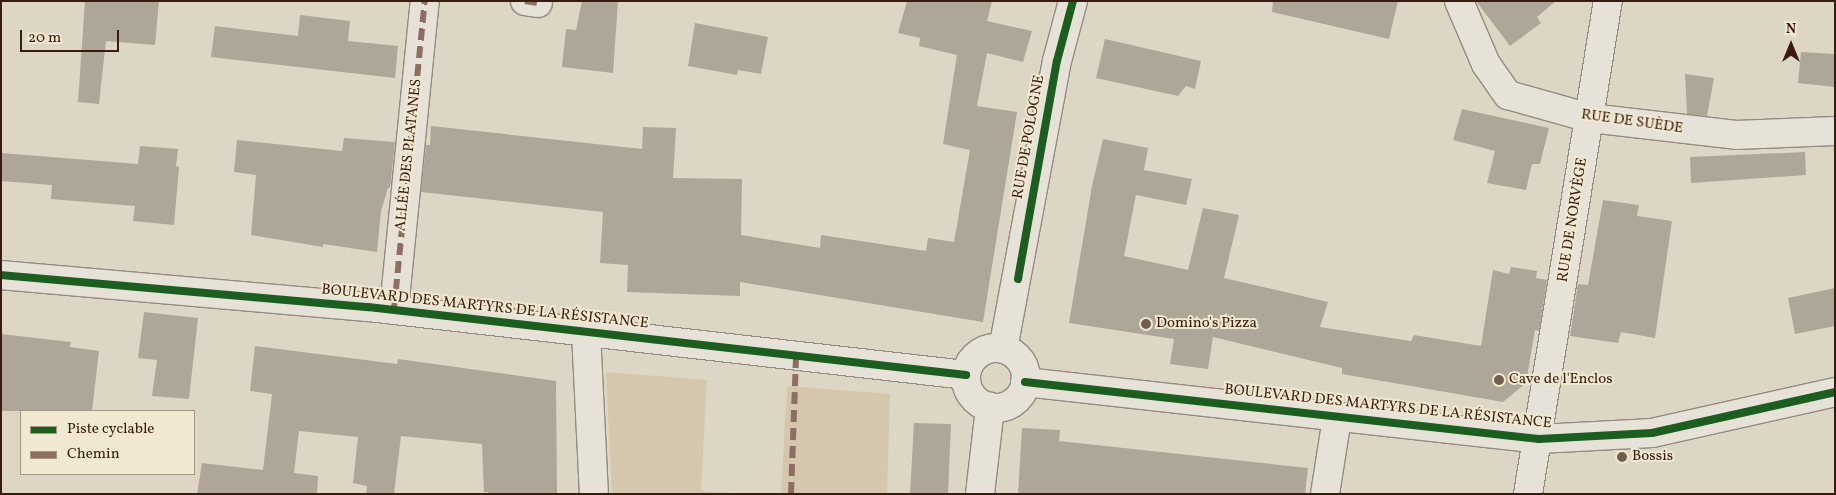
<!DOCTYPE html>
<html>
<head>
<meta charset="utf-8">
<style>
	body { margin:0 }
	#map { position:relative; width:1836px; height:495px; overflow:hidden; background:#ded6c4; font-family:Vollkorn,serif }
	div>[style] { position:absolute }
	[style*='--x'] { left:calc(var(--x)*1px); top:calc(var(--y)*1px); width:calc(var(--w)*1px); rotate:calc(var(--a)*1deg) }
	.green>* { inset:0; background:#d4c7ae }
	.building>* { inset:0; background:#aea699 }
	.roads { filter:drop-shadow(1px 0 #938b80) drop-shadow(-1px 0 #938b80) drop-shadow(0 1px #938b80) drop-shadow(0 -1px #938b80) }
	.minor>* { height:28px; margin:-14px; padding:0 14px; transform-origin:14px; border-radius:14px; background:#e6e2d8 }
	.minor>.ring { margin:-14px; padding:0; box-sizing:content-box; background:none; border:28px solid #e6e2d8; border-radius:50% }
	.quiet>* { height:6px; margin-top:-3px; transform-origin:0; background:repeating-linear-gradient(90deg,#8d6e63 0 12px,transparent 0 18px) }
	.cycleway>* { height:8px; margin:-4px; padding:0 4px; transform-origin:4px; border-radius:4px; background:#1b5e20 }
	.dots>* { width:14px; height:14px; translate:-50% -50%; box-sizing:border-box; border:2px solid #f1e8d2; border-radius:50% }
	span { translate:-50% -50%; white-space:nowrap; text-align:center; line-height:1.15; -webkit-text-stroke:4px #f1e8d2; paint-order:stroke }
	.street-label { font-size:15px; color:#381c10 }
	.poi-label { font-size:15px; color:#381c10 }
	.left { translate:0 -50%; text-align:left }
	.frame { position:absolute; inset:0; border:2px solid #381c10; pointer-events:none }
	.legend { position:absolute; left:20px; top:410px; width:175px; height:65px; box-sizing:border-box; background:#f1e8d2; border:1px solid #a79684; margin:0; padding:6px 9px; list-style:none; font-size:15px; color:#381c10 }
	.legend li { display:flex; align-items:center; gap:10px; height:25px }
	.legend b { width:25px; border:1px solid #a79684 }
	.north { position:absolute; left:1766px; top:20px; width:50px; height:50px; -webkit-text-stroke:4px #f1e8d2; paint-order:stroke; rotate:0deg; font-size:14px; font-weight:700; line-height:20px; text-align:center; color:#381c10 }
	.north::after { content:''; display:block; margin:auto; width:18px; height:22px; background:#381c10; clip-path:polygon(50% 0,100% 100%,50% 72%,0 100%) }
	.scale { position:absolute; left:20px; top:30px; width:99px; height:22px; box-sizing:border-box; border:2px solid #381c10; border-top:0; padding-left:6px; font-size:15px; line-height:18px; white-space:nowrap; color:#381c10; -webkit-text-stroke:4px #f1e8d2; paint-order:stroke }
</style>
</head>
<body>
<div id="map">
	<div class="green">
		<i style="clip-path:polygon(606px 372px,707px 380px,701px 491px,751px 494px,612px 494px)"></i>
		<i style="clip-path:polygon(787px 386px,890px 394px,887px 494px,781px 494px)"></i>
	</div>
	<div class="building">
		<i style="clip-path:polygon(85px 1px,159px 1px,155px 45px,106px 41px,99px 104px,78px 102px)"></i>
		<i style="clip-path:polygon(582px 1px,618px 1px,613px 73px,562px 67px,566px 29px,576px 30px)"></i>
		<i style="clip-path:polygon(907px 1px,992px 1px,987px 21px,1032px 31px,1023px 62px,987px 53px,977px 106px,1017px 112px,983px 322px,740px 282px,740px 296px,627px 292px,628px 265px,600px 263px,603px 212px,421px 192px,426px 145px,430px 145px,431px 126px,642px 149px,643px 127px,676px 128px,673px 178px,742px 179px,741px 235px,820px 248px,821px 235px,926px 251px,928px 238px,954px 242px,970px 150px,943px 144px,957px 55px,919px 46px,920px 38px,898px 33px)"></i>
		<i style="clip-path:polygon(1273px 1px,1398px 1px,1389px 39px,1272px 12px)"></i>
		<i style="clip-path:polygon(1476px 1px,1556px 1px,1537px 17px,1541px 23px,1510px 46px)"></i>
		<i style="clip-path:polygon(300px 15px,350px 21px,348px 41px,398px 46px,395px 78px,211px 57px,215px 26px,298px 36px)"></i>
		<i style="clip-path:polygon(695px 23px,768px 37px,761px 74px,738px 70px,737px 75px,688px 66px)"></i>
		<i style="clip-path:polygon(1105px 39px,1201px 61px,1195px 89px,1186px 86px,1178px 96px,1096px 78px)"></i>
		<i style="clip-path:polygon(1801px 52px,1835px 54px,1835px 87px,1798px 83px)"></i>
		<i style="clip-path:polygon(1685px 74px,1714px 78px,1707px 116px,1687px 114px)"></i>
		<i style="clip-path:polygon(1462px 109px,1549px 128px,1540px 164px,1532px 164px,1526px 190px,1487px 183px,1495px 151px,1453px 140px)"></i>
		<i style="clip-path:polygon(344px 138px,395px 142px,390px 188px,388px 188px,381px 211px,377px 252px,323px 244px,323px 247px,251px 235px,256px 175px,234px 172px,237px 140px,342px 151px)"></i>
		<i style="clip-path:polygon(1103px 139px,1148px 148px,1144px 170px,1192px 179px,1186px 205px,1136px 195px,1124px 256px,1188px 270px,1203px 208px,1239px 215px,1224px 278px,1328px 302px,1320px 327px,1411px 341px,1414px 335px,1481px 346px,1493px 270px,1509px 274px,1511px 267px,1537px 271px,1536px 278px,1547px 280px,1539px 331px,1535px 330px,1526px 383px,1503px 402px,1342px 374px,1342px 368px,1213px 337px,1208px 369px,1170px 364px,1174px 339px,1069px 323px,1092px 186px)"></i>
		<i style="clip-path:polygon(140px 146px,178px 149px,176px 166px,179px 167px,174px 225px,133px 221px,135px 206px,51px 199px,52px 185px,1px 181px,1px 153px,138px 164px)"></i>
		<i style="clip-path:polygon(1805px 152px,1806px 175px,1691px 183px,1690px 157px)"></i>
		<i style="clip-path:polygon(1603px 200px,1639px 205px,1637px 216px,1672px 221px,1655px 338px,1621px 332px,1618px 343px,1570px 336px,1578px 284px,1588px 285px)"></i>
		<i style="clip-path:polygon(1835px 288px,1835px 326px,1795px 334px,1788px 298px)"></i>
		<i style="clip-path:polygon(144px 312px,198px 318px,189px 399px,152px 396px,157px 360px,138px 358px)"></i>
		<i style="clip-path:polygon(1px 334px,71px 342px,70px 347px,99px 351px,92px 411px,1px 411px)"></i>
		<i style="clip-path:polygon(255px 346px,397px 364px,398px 359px,556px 381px,557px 494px,488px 494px,488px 492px,484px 492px,482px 444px,401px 436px,394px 494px,366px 494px,367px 486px,353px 483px,358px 437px,299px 431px,294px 473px,318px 476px,317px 494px,197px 494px,202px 463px,263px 470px,272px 394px,250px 391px)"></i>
		<i style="clip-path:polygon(914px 423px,951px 424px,948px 494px,910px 494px)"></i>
		<i style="clip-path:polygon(1022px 428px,1060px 430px,1059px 441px,1308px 468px,1305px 494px,1018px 494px)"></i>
	</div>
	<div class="roads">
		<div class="minor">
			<i style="--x:525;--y:1;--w:13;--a:9"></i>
			<i style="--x:1459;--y:1;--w:69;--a:66.8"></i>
			<i style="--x:1486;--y:64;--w:38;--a:55"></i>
			<i style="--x:1508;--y:95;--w:85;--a:15.7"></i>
			<i style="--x:1590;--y:118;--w:147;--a:6.6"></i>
			<i style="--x:1736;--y:135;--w:99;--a:-2.3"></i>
			<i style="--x:1;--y:275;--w:368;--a:5"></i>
			<i style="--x:368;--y:307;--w:602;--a:6.49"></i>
			<i style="--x:394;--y:309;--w:310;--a:-84.3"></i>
			<i style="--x:586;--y:332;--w:162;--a:87.2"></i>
			<i class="ring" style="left:966px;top:348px;width:32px;height:32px"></i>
			<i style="--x:1003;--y:349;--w:293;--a:-79.4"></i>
			<i style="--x:1057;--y:61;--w:62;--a:-75.1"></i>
			<i style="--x:1025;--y:382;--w:517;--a:6.33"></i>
			<i style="--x:1539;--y:439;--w:113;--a:-3"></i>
			<i style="--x:1652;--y:433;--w:188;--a:-12.6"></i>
			<i style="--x:980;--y:494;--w:88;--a:-83.4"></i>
			<i style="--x:1325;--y:494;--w:77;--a:-81"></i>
			<i style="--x:1528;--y:494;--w:499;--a:-80.8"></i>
		</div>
	</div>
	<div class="quiet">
		<i style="--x:525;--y:1;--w:13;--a:9"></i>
		<i style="--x:394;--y:309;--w:310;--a:-84.3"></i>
		<i style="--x:791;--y:494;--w:138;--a:-87.9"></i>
	</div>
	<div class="cycleway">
		<i style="--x:1;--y:275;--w:368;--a:5"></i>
		<i style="--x:368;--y:307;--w:602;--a:6.49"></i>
		<i style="--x:1018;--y:279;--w:221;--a:-79.9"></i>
		<i style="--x:1057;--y:61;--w:62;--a:-75.1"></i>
		<i style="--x:1025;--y:382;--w:517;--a:6.33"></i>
		<i style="--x:1539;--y:439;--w:113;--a:-3"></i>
		<i style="--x:1652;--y:433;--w:188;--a:-12.6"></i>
	</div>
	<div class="dots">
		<i style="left:1146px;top:324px;background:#725d4f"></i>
		<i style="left:1499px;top:380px;background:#725d4f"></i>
		<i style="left:1622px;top:457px;background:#725d4f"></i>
	</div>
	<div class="street-label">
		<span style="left:1632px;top:122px;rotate:8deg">RUE DE SUÈDE</span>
		<span style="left:1029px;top:137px;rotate:-80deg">RUE DE POLOGNE</span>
		<span style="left:409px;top:155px;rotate:-84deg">ALLÉE DES PLATANES</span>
		<span style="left:1573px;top:220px;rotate:-81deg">RUE DE NORVÈGE</span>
		<span style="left:485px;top:307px;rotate:6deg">BOULEVARD DES MARTYRS DE LA RÉSISTANCE</span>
		<span style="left:1388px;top:407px;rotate:6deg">BOULEVARD DES MARTYRS DE LA RÉSISTANCE</span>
	</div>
	<div class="poi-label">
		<span class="left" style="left:1156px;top:324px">Domino's Pizza</span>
		<span class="left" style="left:1509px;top:380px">Cave de l'Enclos</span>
		<span class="left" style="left:1632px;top:457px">Bossis</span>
	</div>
	<div class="frame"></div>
	<ul class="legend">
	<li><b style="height:6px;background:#1b5e20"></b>Piste cyclable</li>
	<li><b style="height:6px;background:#8d6e63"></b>Chemin</li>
	</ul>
	<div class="north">N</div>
	<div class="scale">20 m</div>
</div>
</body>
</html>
